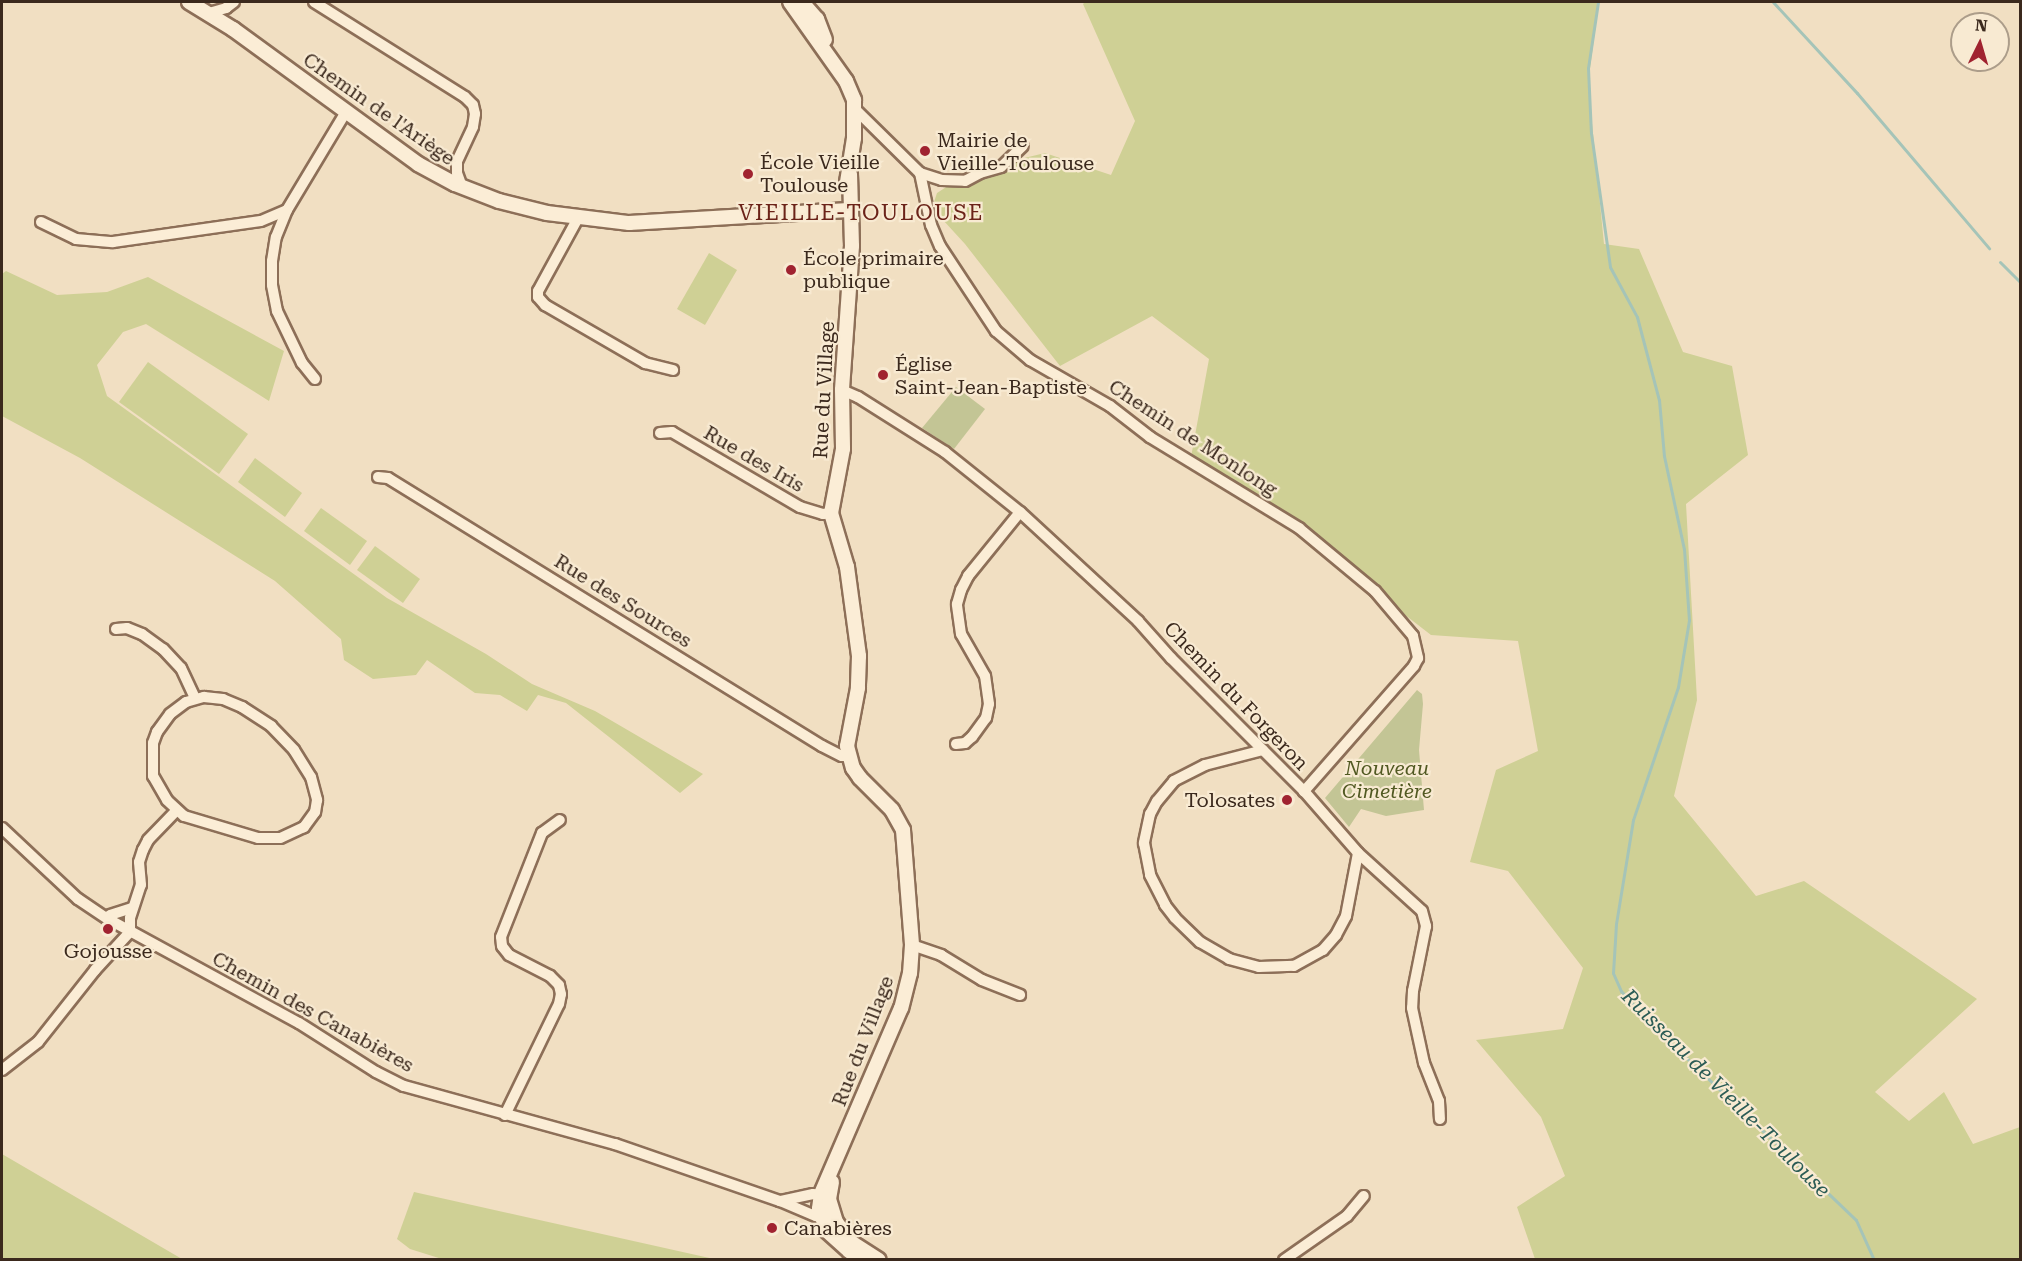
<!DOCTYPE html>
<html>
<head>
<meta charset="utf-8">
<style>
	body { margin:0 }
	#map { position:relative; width:2022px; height:1261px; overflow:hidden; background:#f1dfc2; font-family:"Roboto Serif",serif }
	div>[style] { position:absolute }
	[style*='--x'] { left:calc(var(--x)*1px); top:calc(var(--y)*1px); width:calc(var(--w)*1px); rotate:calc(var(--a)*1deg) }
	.green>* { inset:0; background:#cfd095 }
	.cemetery>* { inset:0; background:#c3c595 }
	.stream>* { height:3px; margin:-1.5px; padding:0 1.5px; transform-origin:1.5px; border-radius:1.5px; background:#a5c4b8 }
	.roads { filter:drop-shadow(2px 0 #8d6f58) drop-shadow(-2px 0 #8d6f58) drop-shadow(0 2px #8d6f58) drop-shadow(0 -2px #8d6f58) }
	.minor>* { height:10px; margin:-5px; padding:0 5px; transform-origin:5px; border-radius:5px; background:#fbedd6 }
	.tertiary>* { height:14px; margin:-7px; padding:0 7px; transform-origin:7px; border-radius:7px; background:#fbedd6 }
	.dots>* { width:16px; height:16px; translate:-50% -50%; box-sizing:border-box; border:3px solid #f8ead2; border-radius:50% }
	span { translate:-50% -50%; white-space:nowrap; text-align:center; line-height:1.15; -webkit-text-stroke:4.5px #f8ead2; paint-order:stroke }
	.street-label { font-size:20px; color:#3b291d }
	.poi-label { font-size:20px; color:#3b291d }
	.left { translate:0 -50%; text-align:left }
	.right { translate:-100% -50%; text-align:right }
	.park-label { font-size:20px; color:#515922; font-style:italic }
	.water-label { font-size:21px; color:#2b5c55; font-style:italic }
	.quarter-label { font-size:22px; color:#6b2319; letter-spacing:1.5px }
	.frame { position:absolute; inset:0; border:3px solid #3b291d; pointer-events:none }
	.north { position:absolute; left:1950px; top:12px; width:60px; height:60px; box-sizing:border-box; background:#f8ead2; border:2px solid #ac9d8a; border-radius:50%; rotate:5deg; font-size:16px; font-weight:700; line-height:24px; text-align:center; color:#3b291d }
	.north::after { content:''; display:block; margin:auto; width:21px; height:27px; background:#a02330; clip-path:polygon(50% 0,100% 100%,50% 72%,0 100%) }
</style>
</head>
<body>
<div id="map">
	<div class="green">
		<i style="clip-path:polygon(1085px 2px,1599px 2px,1588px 83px,1604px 244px,1639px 249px,1683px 352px,1732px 366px,1748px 455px,1686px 504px,1697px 700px,1674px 796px,1756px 896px,1804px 881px,1977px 999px,1875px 1092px,1909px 1121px,1944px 1092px,1973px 1144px,2020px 1127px,2020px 1259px,1535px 1259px,1517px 1207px,1565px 1176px,1541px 1117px,1476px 1040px,1563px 1029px,1583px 968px,1508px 871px,1470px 862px,1496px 770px,1538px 751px,1518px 641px,1431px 635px,1294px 529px,1189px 468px,1209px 359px,1152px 316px,1060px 366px,965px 244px,932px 208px,937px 193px,971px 171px,1045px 153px,1111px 175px,1135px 121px,1083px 4px)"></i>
		<i style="clip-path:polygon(709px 253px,737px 270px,705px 325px,677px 309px)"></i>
		<i style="clip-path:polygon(6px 271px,57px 295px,107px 292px,148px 277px,284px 351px,269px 401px,146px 324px,123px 332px,97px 365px,107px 396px,387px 598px,486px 654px,532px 684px,595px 711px,703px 774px,680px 793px,566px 703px,538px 695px,527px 711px,500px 695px,475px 693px,427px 660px,416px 675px,373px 679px,344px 660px,341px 639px,275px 581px,80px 458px,2px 416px,2px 274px)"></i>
		<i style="clip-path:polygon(148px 362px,248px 434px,219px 474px,119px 402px)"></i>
		<i style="clip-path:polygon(255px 458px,302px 493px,285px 517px,238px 482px)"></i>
		<i style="clip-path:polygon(321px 508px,367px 541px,350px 565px,304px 531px)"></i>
		<i style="clip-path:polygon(375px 546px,420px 579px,403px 603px,357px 570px)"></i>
		<i style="clip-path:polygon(2px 1154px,182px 1259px,2px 1259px)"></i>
		<i style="clip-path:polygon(414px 1192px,714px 1259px,442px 1259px,410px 1249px,397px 1239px)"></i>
	</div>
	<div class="cemetery">
		<i style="clip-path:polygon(956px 387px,985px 409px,954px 449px,922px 428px)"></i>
		<i style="clip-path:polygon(1417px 690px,1422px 694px,1423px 704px,1419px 750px,1424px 810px,1386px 816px,1361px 809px,1349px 827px,1325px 798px)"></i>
	</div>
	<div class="stream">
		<i style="--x:1598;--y:2;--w:67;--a:98.6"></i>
		<i style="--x:1588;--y:68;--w:65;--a:87.4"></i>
		<i style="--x:1591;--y:133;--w:135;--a:81.9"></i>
		<i style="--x:1610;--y:267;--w:57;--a:61.6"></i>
		<i style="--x:1637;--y:317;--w:86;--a:75.2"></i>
		<i style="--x:1659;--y:400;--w:56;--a:84.9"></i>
		<i style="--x:1664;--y:456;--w:95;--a:77.9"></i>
		<i style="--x:1684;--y:549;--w:71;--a:86"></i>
		<i style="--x:1689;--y:620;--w:68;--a:99.3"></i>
		<i style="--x:1678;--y:687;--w:140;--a:108.7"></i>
		<i style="--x:1633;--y:820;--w:105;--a:99.3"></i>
		<i style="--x:1616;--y:924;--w:49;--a:93.5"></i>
		<i style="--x:1613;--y:973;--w:20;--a:66"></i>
		<i style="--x:1621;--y:991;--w:46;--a:47.6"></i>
		<i style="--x:1652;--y:1025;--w:282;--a:43.7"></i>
		<i style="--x:1856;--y:1220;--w:44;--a:65.8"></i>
		<i style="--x:1773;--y:2;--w:124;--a:47.3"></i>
		<i style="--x:1857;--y:93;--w:204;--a:49.6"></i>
		<i style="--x:2000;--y:262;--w:28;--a:45"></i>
	</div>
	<div class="roads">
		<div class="minor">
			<i style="--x:314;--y:2;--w:178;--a:32.2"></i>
			<i style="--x:465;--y:97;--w:11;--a:45"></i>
			<i style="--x:473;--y:105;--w:9;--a:77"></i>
			<i style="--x:475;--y:114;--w:13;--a:99"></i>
			<i style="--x:473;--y:127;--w:38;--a:115"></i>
			<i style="--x:457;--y:162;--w:11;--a:90"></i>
			<i style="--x:457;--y:173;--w:15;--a:70"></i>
			<i style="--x:209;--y:13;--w:18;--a:-16"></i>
			<i style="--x:226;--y:8;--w:10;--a:-37"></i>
			<i style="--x:855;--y:109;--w:91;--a:44.6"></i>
			<i style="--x:920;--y:173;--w:53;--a:78.1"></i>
			<i style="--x:931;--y:225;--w:23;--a:67"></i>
			<i style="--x:940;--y:246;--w:102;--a:56.6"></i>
			<i style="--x:996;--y:331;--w:45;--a:40.5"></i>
			<i style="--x:1030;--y:360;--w:92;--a:29.9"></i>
			<i style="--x:1110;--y:406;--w:51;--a:37.8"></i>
			<i style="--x:1150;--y:437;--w:175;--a:31.4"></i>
			<i style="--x:1299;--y:528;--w:99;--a:39.7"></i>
			<i style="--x:1375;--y:591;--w:59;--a:49.8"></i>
			<i style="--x:1413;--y:636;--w:23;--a:77"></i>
			<i style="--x:1418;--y:658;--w:9;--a:117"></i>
			<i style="--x:1414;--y:666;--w:167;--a:131.3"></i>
			<i style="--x:920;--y:173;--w:23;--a:18"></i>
			<i style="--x:942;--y:180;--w:23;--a:2"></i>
			<i style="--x:965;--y:181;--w:17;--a:-28"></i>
			<i style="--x:980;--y:173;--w:22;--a:-16"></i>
			<i style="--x:1001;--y:167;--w:30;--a:-44"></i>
			<i style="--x:578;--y:218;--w:83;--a:118.7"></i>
			<i style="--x:538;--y:291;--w:6;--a:90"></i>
			<i style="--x:538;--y:297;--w:11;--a:49"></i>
			<i style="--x:545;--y:305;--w:116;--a:30.1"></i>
			<i style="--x:645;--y:363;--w:29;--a:14"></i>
			<i style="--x:41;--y:222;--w:39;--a:26"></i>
			<i style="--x:76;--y:239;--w:37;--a:5"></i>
			<i style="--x:113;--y:242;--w:149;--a:-8.1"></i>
			<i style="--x:261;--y:221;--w:28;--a:-23"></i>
			<i style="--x:315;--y:379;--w:21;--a:-129"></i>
			<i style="--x:302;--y:363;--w:58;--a:-115.7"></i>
			<i style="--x:277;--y:311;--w:26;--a:-101"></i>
			<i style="--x:272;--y:285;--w:24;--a:-90"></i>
			<i style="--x:272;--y:261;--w:24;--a:-81"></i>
			<i style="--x:276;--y:237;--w:29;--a:-68"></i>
			<i style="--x:287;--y:210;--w:114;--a:-59"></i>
			<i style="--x:842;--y:390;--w:17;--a:24"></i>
			<i style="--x:858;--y:397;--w:103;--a:32.3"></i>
			<i style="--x:945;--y:452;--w:96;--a:38.7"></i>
			<i style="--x:1020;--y:512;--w:161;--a:42.7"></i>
			<i style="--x:1138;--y:621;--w:50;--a:48.3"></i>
			<i style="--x:1171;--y:658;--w:188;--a:45"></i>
			<i style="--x:1304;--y:791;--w:82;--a:48.9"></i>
			<i style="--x:1358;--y:853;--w:86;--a:42.2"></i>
			<i style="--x:1422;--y:911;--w:16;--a:75"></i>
			<i style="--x:1426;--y:926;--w:66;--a:101.3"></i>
			<i style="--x:1413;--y:991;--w:17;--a:93"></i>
			<i style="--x:1412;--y:1008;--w:56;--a:77.7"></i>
			<i style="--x:1424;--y:1063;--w:41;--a:68.5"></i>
			<i style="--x:1439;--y:1101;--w:18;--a:87"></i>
			<i style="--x:660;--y:433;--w:12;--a:-5"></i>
			<i style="--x:672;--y:432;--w:148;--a:30.4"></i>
			<i style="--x:800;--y:507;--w:24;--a:17"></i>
			<i style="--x:823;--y:514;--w:8;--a:-7"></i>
			<i style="--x:378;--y:477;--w:10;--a:6"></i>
			<i style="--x:388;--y:478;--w:510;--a:31.7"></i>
			<i style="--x:822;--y:746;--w:22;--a:27"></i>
			<i style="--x:842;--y:756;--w:7;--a:0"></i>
			<i style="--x:116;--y:629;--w:11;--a:-5"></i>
			<i style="--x:127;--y:628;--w:16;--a:22"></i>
			<i style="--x:142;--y:634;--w:26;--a:36"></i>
			<i style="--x:163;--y:649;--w:26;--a:47"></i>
			<i style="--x:181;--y:668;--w:33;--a:65"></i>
			<i style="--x:204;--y:697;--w:19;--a:6"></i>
			<i style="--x:223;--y:699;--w:21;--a:23"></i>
			<i style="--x:242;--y:707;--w:35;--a:33"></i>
			<i style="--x:271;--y:726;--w:33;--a:46"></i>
			<i style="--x:294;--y:750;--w:32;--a:58"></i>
			<i style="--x:311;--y:777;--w:24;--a:75"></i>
			<i style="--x:317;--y:800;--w:12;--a:99"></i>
			<i style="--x:315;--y:812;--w:19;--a:126"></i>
			<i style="--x:304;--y:827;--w:26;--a:155"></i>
			<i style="--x:280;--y:838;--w:22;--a:180"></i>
			<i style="--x:258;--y:838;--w:77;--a:-163.4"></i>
			<i style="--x:184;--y:816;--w:23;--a:-137"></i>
			<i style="--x:167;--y:800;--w:28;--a:-120"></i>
			<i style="--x:153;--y:776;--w:33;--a:-90"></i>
			<i style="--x:153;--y:743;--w:12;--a:-70"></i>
			<i style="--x:157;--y:732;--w:22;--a:-54"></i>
			<i style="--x:170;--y:714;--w:20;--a:-37"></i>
			<i style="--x:186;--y:702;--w:19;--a:-16"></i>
			<i style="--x:956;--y:744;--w:9;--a:-6"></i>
			<i style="--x:965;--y:743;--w:9;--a:-41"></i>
			<i style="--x:972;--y:737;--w:24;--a:-54"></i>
			<i style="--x:986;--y:718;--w:14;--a:-78"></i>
			<i style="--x:989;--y:704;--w:28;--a:-98"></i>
			<i style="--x:985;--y:676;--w:48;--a:-119.7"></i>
			<i style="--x:961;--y:634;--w:30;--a:-98"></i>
			<i style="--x:957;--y:604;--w:15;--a:-74"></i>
			<i style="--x:961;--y:590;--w:16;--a:-63"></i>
			<i style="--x:968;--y:576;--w:82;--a:-50.9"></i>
			<i style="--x:1263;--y:750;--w:60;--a:165.5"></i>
			<i style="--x:1205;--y:765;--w:35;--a:153"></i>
			<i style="--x:1174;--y:781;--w:26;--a:130"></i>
			<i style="--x:1157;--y:801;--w:15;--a:118"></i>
			<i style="--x:1150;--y:814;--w:30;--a:102"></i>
			<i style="--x:1144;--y:843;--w:33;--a:79"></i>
			<i style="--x:1150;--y:875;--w:34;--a:63"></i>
			<i style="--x:1165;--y:905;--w:16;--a:52"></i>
			<i style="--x:1175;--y:918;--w:35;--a:44"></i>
			<i style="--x:1200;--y:942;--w:34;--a:30"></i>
			<i style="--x:1229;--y:959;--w:31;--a:15"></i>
			<i style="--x:1259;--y:967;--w:35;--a:-2"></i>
			<i style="--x:1294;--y:966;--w:33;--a:-29"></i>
			<i style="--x:1323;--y:950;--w:20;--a:-49"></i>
			<i style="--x:1336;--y:935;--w:21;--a:-62"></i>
			<i style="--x:1346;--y:916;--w:64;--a:-79.2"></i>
			<i style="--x:2;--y:828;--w:104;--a:43.1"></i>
			<i style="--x:78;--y:899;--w:36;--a:34"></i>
			<i style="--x:108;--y:919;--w:217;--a:28.6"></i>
			<i style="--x:299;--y:1023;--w:91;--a:32.5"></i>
			<i style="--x:376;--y:1072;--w:31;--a:27"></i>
			<i style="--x:404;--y:1086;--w:219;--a:15.4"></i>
			<i style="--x:615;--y:1144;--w:175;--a:19.1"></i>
			<i style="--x:108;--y:919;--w:4;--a:-63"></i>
			<i style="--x:110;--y:915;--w:23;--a:-18"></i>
			<i style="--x:130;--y:932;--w:14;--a:-90"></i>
			<i style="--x:130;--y:918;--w:35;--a:-72"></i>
			<i style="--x:141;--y:885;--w:23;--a:-95"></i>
			<i style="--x:139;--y:862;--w:13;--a:-72"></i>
			<i style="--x:143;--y:850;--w:11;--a:-63"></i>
			<i style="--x:148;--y:840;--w:40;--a:-46"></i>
			<i style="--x:912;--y:945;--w:31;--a:19"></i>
			<i style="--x:941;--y:955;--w:48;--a:31.4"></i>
			<i style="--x:982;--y:980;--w:41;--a:21.5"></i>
			<i style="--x:2;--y:1070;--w:46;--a:-37.9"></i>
			<i style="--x:38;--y:1042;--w:92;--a:-51.6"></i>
			<i style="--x:95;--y:970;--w:52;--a:-47.4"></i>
			<i style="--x:505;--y:1115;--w:123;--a:-64.1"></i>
			<i style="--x:559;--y:1004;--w:10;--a:-79"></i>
			<i style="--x:561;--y:994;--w:9;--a:-103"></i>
			<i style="--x:559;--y:985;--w:13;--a:-135"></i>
			<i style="--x:550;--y:976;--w:46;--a:-152.9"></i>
			<i style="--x:509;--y:955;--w:11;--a:-128"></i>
			<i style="--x:502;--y:946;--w:9;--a:-96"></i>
			<i style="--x:501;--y:937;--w:112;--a:-68.5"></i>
			<i style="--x:542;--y:833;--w:22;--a:-36"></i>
			<i style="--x:827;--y:1197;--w:14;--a:-168"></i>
			<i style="--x:813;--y:1194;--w:34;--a:168"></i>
			<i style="--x:780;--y:1201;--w:39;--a:23"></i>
			<i style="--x:816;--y:1216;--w:12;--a:-20"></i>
			<i style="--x:1284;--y:1260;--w:77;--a:-34.9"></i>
			<i style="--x:1347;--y:1216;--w:26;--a:-50"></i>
		</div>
		<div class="tertiary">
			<i style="--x:189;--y:2;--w:52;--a:31.5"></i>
			<i style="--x:233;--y:29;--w:229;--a:36.1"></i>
			<i style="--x:418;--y:164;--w:42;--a:28.4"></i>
			<i style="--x:455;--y:184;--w:47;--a:21.1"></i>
			<i style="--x:499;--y:201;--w:49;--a:14"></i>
			<i style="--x:547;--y:213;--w:83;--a:7"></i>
			<i style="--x:629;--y:223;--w:220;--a:-3.4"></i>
			<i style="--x:790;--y:2;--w:97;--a:54.7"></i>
			<i style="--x:846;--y:81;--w:21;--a:67"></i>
			<i style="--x:854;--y:100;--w:38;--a:90"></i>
			<i style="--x:854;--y:138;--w:45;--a:99"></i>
			<i style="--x:802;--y:2;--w:23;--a:49"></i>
			<i style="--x:817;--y:19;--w:22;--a:69"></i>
			<i style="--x:850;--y:174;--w:72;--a:88.4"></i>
			<i style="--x:852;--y:246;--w:144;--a:94"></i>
			<i style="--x:842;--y:390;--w:59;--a:89"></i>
			<i style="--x:843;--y:449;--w:65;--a:100.6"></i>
			<i style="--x:831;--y:513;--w:56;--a:73.5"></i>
			<i style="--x:847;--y:567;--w:90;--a:82.3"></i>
			<i style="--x:859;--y:656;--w:32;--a:92"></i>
			<i style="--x:858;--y:688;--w:59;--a:100.7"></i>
			<i style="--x:847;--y:746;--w:23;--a:75"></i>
			<i style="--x:853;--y:768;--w:12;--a:55"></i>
			<i style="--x:860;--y:778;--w:45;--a:45"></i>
			<i style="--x:892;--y:810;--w:23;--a:61"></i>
			<i style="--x:903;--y:830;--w:115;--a:85.5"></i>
			<i style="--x:912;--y:945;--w:28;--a:94"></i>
			<i style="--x:910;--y:973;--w:36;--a:104"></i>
			<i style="--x:901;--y:1008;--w:202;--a:113.3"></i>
			<i style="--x:821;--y:1194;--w:15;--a:98"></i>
			<i style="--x:819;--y:1209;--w:23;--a:70"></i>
			<i style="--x:827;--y:1231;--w:30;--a:42"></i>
			<i style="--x:849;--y:1251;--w:17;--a:31"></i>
			<i style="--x:832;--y:1182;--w:17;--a:100"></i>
			<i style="--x:829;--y:1199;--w:24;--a:73"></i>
			<i style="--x:836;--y:1222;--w:25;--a:53"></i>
			<i style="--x:851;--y:1242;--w:33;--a:33"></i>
		</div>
	</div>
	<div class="dots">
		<i style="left:925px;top:151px;background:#a02330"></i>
		<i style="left:748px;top:174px;background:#a02330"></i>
		<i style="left:791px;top:270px;background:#a02330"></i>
		<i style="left:883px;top:375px;background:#a02330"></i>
		<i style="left:1287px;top:800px;background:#a02330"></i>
		<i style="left:108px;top:929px;background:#a02330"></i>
		<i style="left:772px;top:1228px;background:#a02330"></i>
	</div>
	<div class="street-label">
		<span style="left:379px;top:109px;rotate:35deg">Chemin de l'Ariège</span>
		<span style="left:824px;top:390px;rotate:-87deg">Rue du Village</span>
		<span style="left:1193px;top:438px;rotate:33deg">Chemin de Monlong</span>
		<span style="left:754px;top:459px;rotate:30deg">Rue des Iris</span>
		<span style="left:623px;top:601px;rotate:32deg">Rue des Sources</span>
		<span style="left:1236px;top:696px;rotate:46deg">Chemin du Forgeron</span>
		<span style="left:313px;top:1012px;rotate:29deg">Chemin des Canabières</span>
		<span style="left:863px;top:1041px;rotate:-69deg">Rue du Village</span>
	</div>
	<div class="poi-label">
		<span class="left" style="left:937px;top:152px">Mairie de<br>Vieille-Toulouse</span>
		<span class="left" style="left:760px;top:174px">École Vieille<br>Toulouse</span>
		<span class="left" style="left:803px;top:270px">École primaire<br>publique</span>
		<span class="left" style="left:895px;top:376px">Église<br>Saint-Jean-Baptiste</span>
		<span class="right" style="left:1275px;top:800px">Tolosates</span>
		<span style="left:108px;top:951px">Gojousse</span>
		<span class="left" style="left:784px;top:1228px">Canabières</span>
	</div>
	<div class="park-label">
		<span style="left:1387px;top:780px">Nouveau<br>Cimetière</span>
	</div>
	<div class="water-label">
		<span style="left:1726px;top:1093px;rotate:45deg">Ruisseau de Vieille-Toulouse</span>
	</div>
	<div class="quarter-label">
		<span style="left:861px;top:213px">VIEILLE-TOULOUSE</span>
	</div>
	<div class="frame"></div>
	<div class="north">N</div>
</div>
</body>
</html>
